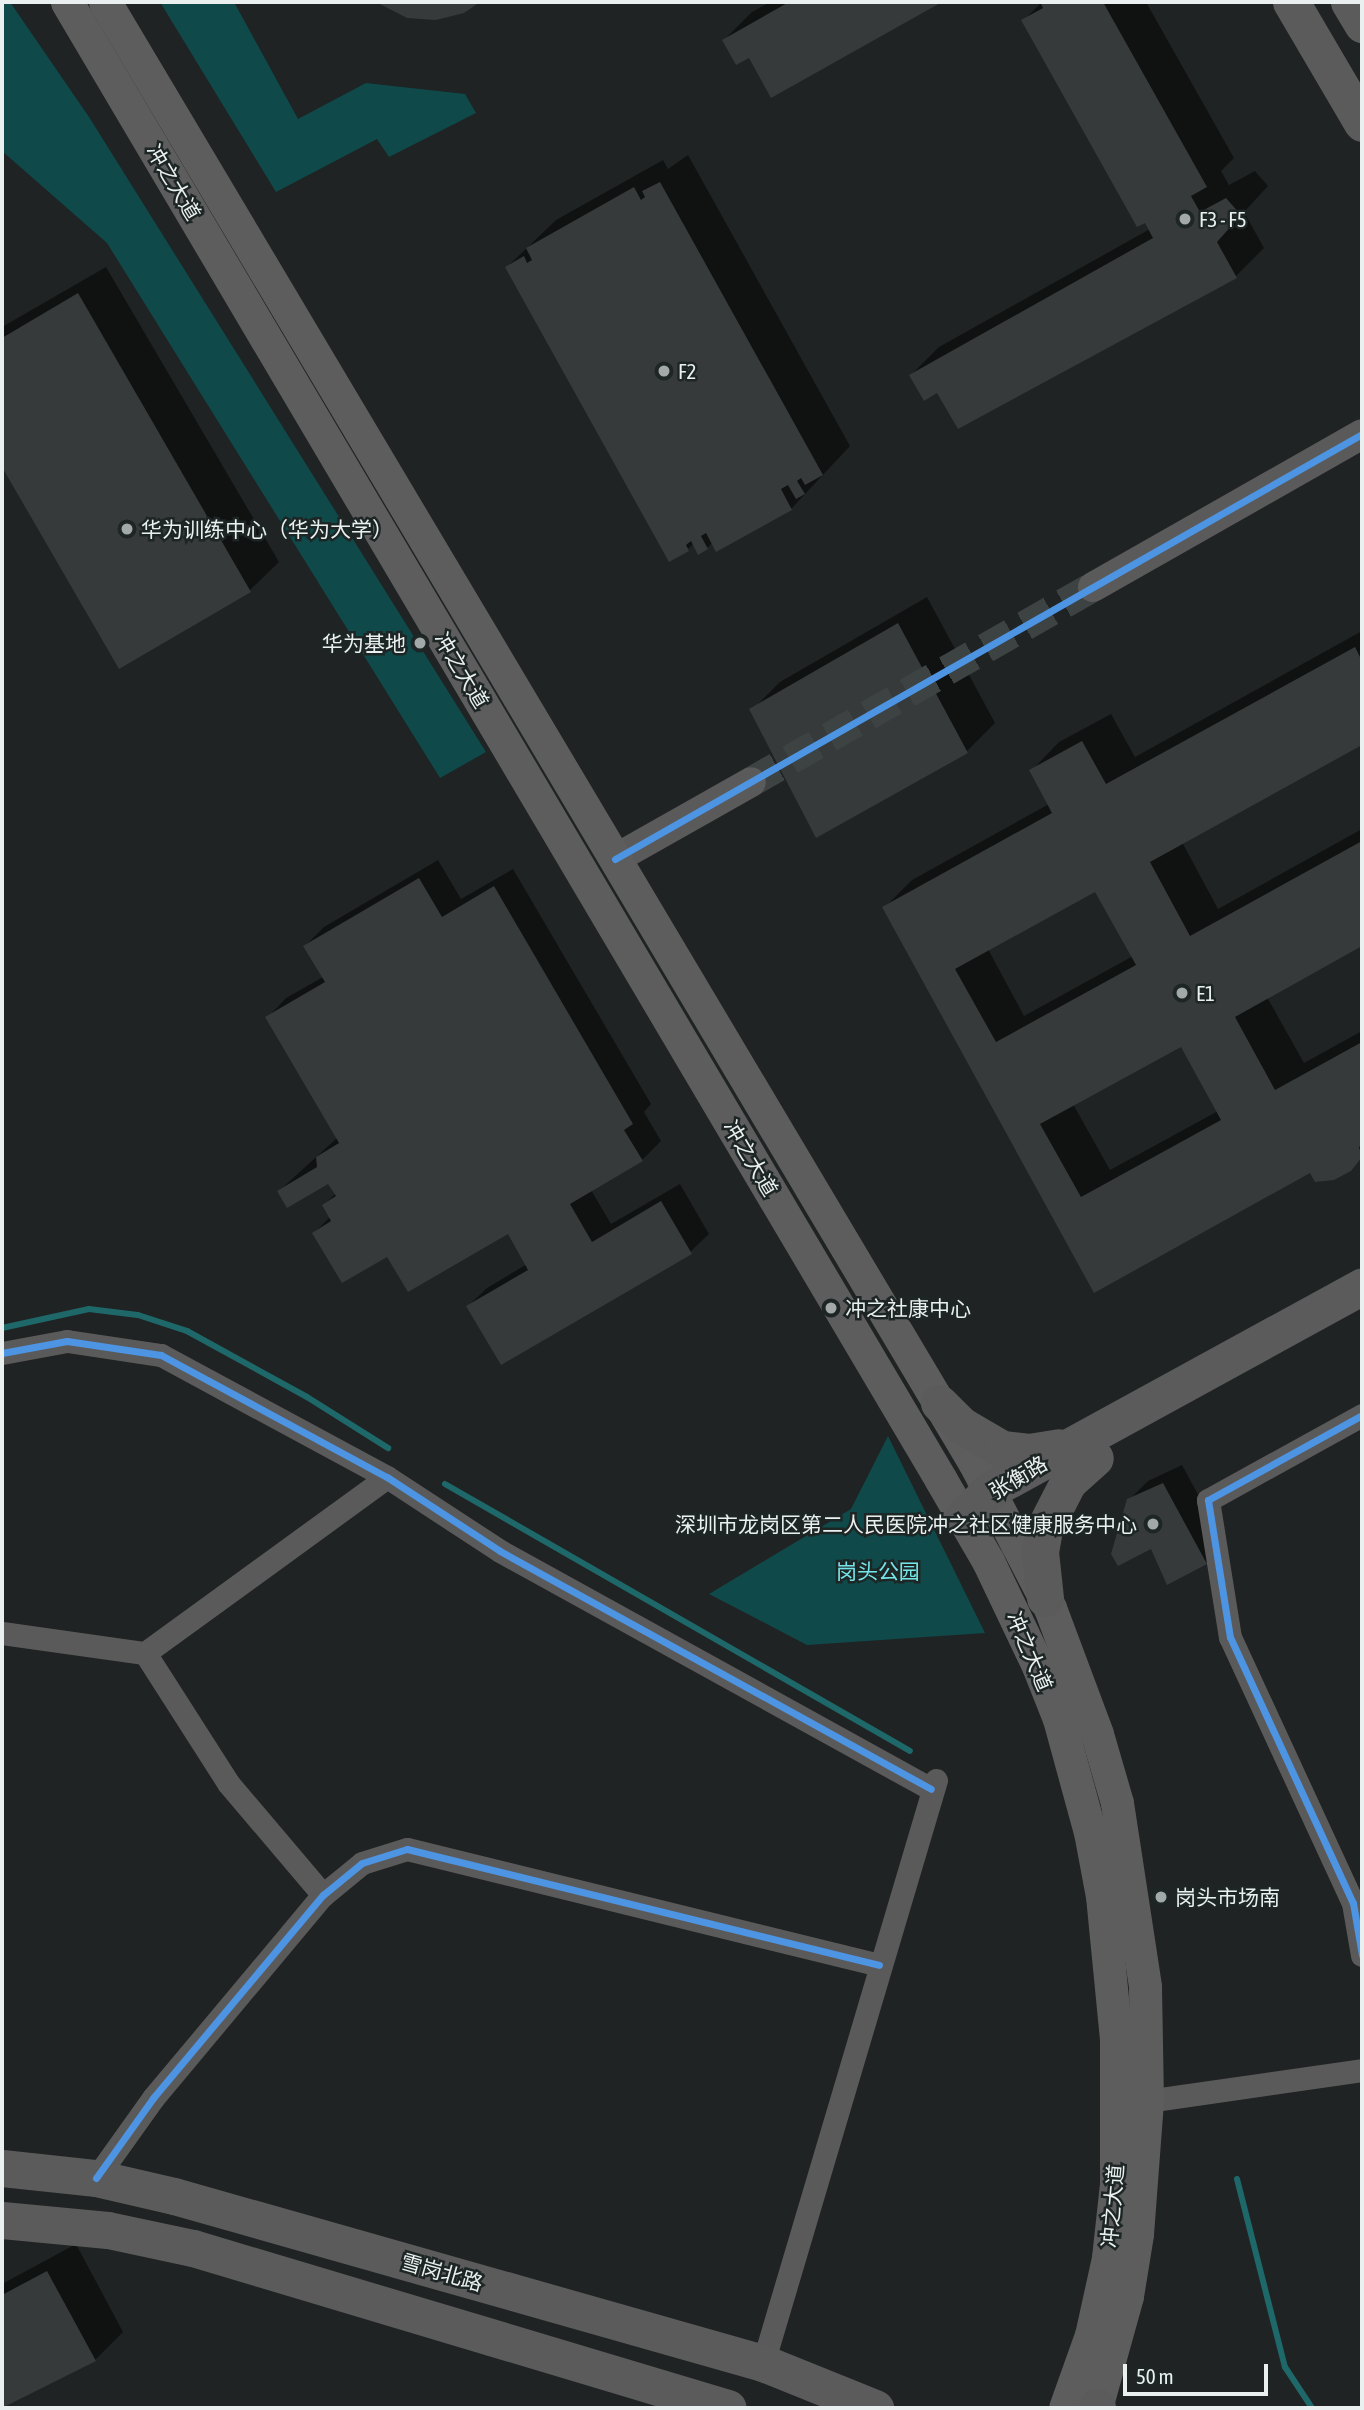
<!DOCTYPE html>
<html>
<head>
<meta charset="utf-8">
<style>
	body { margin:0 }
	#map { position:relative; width:1364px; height:2410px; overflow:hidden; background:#1f2323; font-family:"Asap Condensed","Noto Sans SC",sans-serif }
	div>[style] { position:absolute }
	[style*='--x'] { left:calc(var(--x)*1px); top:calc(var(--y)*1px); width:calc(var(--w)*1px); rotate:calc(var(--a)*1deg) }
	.green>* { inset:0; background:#0f494a }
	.shadow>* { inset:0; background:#0007 }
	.stream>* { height:6px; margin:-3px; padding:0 3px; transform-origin:3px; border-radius:3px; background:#1f686a }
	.building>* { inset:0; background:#363a3a }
	.tertiary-tunnel>* { height:30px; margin-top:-15px; transform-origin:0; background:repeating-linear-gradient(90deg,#3d4242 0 30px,transparent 0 45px) }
	.minor>* { height:23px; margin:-11.5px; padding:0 11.5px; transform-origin:11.5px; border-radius:11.5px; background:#5b5a5a }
	.tertiary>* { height:30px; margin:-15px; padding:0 15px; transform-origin:15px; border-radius:15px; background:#5b5a5a }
	.secondary>* { height:33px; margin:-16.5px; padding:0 16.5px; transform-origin:16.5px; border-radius:16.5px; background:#5d5d5d }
	.primary>* { height:37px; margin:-18.5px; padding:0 18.5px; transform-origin:18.5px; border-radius:18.5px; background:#5b5b5b }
	.cycleway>* { height:7px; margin:-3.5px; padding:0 3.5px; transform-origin:3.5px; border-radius:3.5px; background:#4d94e3 }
	.dots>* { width:19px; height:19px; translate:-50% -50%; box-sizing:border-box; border:4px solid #1d2525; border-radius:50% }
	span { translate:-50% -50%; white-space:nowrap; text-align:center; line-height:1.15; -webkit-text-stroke:5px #1d2525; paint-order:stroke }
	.street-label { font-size:21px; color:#eaefef }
	.poi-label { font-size:21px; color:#eaefef }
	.left { translate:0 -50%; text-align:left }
	.right { translate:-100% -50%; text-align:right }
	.park-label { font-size:21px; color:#74e6e9 }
	.frame { position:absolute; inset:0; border:4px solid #eaefef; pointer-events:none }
	.scale { position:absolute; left:1123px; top:2364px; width:145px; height:32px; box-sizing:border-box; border:4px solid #eaefef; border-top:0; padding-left:9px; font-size:21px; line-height:24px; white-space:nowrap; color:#eaefef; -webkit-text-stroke:5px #1d2525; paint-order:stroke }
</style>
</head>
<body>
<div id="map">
	<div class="green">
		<i style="clip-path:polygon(2px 2px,10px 2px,89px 117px,486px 752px,440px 778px,107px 243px,2px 151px)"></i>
		<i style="clip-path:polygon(160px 2px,234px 2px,298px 119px,366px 83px,465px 94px,476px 113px,389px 157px,377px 139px,276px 192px)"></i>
		<i style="clip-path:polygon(888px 1436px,985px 1633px,807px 1645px,709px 1594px,851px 1509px)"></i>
	</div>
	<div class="shadow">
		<i style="clip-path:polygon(379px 2px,477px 2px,463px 11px)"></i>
		<i style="clip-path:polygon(770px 2px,939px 2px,771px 95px,749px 56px,724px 40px,752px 12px)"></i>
		<i style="clip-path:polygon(1042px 2px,1146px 2px,1234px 158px,1221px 171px,1229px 185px,1255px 171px,1268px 186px,1244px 212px,1264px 248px,1236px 276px,959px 427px,938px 390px,911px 375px,939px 347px,1150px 229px,1024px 20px)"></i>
		<i style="clip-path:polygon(688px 155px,850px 446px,791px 509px,717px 550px,713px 542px,707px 548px,694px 543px,688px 549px,507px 267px,556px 220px,663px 160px,668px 169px)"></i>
		<i style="clip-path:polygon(106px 267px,279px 562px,250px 590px,120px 666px,2px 463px,2px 327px)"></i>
		<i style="clip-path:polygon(927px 597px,995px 723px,967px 751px,752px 710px,780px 682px)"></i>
		<i style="clip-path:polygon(evenodd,1362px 631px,1362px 743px,1182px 842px,1218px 909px,1362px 829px,1362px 944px,1267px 997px,1304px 1063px,1362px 1031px,1362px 1155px,1342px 1175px,1311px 1171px,1094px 1290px,884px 908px,912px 880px,1049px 804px,1031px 771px,1059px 742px,1111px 714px,1135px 757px,1362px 631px,1096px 890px,1133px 956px,1024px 1016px,988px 949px,1096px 890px,1362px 631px,1182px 1044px,1218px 1111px,1110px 1170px,1073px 1104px,1182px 1044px)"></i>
		<i style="clip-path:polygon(438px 860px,461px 899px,513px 869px,651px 1104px,644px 1112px,661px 1141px,642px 1160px,591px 1190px,611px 1224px,680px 1184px,709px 1234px,690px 1252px,468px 1306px,487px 1288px,527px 1264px,508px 1232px,388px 1254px,314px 1233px,331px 1216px,324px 1205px,336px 1193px,329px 1181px,279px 1191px,338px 1137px,268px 1017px,286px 998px,323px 977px,305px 946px,324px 927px)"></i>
		<i style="clip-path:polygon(1182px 1465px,1225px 1544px,1206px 1563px,1129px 1500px,1148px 1481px)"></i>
		<i style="clip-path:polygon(76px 2244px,123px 2332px,95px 2360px,2px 2408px,2px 2284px)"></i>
	</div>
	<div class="stream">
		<i style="--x:2;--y:1328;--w:89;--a:-12.3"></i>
		<i style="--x:89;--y:1309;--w:49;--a:7"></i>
		<i style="--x:138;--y:1315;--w:52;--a:18.1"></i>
		<i style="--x:187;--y:1331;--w:137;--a:28.8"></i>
		<i style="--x:307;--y:1397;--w:96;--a:32.2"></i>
		<i style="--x:445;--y:1484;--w:536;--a:29.86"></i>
		<i style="--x:1237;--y:2179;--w:194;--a:75.7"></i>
		<i style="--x:1285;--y:2367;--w:49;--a:56.6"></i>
	</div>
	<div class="building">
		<i style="clip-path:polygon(376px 2px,480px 2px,464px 13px,436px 20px,407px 18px)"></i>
		<i style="clip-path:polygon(789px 2px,942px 2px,771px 98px,749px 58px,736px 65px,722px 40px)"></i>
		<i style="clip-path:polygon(1040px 2px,1103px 2px,1207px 187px,1191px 196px,1200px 212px,1226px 198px,1241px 215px,1217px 242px,1237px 278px,958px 429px,937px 393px,924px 401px,909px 375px,1153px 238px,1145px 223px,1137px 227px,1021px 20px,1043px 8px)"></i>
		<i style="clip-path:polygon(660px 182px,823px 475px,805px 485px,801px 478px,797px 481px,805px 494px,796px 499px,788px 485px,781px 489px,792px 510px,716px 552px,706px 533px,701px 536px,708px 549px,698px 555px,691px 541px,686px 545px,689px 551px,669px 562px,505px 267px,524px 256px,527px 263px,532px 260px,526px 248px,634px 187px,641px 200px,645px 197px,642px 191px)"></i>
		<i style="clip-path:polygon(78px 293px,251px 592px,119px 669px,2px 467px,2px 338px)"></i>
		<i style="clip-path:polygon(898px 623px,968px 753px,816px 838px,749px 709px)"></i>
		<i style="clip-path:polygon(evenodd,1355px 647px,1362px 661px,1362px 745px,1150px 862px,1190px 936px,1362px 841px,1362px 946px,1235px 1017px,1275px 1090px,1362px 1042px,1362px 1145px,1359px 1147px,1362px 1157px,1351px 1171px,1334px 1180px,1315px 1182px,1310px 1173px,1094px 1293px,882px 907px,1052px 813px,1029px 770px,1082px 741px,1106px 784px,1355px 647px,1095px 892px,1136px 965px,996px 1042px,955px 969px,1095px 892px,1355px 647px,1181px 1047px,1221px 1120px,1081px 1197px,1040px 1124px,1181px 1047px)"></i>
		<i style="clip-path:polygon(419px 878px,442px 917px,494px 886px,633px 1124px,624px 1130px,643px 1161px,570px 1204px,592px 1242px,661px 1201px,692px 1254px,501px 1365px,466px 1306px,528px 1270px,508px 1234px,408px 1292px,387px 1257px,342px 1283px,312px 1233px,331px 1221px,322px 1205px,336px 1196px,328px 1184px,287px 1208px,277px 1191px,317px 1167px,316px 1157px,339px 1143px,265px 1017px,325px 982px,303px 946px)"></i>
		<i style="clip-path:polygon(1163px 1483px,1207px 1564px,1167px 1585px,1151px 1549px,1118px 1566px,1111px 1554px,1127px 1499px)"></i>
		<i style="clip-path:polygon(47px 2271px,96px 2361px,2px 2408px,2px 2295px)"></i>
	</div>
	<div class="tertiary-tunnel">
		<i style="--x:751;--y:782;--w:394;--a:-29.7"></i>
	</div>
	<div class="minor">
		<i style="--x:2;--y:1353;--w:66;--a:-10.5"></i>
		<i style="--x:67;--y:1341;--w:95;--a:8.5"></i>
		<i style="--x:161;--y:1355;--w:257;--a:28.4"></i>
		<i style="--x:387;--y:1477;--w:135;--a:33.2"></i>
		<i style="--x:500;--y:1551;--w:492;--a:28.9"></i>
		<i style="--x:1362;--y:1415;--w:176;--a:151.1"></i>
		<i style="--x:1208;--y:1500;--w:139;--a:80.9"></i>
		<i style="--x:1230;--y:1637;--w:293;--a:65.2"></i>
		<i style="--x:1353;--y:1903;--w:53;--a:80.2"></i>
		<i style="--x:2;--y:1633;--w:144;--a:8"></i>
		<i style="--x:145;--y:1653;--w:299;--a:-36"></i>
		<i style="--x:145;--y:1653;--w:154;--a:57.4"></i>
		<i style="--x:228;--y:1783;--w:147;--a:49.7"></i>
		<i style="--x:1147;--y:2101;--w:217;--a:-8.2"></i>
		<i style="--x:96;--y:2178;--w:98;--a:-54.5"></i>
		<i style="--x:153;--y:2098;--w:265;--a:-50.1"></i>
		<i style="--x:323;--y:1895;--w:50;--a:-39.4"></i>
		<i style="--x:362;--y:1863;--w:47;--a:-17.3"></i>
		<i style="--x:407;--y:1849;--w:486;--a:13.8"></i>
		<i style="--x:763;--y:2363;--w:608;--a:-73.47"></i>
	</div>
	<div class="tertiary">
		<i style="--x:1093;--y:587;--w:309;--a:-29.6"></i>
		<i style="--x:615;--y:859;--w:156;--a:-29.5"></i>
	</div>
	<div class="secondary">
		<i style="--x:67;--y:2;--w:1717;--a:59.4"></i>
		<i style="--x:941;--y:1480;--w:94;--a:59.9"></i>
		<i style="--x:988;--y:1561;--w:116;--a:64.5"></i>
		<i style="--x:1038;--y:1666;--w:57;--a:68.4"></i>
		<i style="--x:1059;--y:1719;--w:117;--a:74.7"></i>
		<i style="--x:1090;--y:1832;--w:65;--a:79.4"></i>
		<i style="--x:1102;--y:1896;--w:144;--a:84.4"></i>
		<i style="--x:1116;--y:2039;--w:145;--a:90"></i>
		<i style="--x:1116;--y:2184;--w:74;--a:96.2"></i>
		<i style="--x:1108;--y:2258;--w:79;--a:102.4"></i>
		<i style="--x:1091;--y:2335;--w:77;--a:109.6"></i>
		<i style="--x:105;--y:2;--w:1699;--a:59.24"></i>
		<i style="--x:974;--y:1462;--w:165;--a:62.5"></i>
		<i style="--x:1050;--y:1608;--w:134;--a:69.5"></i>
		<i style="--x:1097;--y:1734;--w:72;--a:73.8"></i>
		<i style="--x:1117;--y:1803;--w:186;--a:81.3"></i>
		<i style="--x:1145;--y:1987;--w:114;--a:89"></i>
		<i style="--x:1147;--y:2101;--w:133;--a:94.3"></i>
		<i style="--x:1137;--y:2234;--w:63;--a:99.2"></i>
		<i style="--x:1127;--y:2296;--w:116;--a:105.5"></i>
	</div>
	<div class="primary">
		<i style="--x:1291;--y:2;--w:140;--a:59.6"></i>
		<i style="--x:1349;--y:2;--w:26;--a:59"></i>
		<i style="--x:939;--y:1403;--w:31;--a:45"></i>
		<i style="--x:961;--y:1425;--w:48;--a:30.3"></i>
		<i style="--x:1002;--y:1449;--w:27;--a:6"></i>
		<i style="--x:1029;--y:1452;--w:30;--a:-9"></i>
		<i style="--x:963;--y:1517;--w:38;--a:-45"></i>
		<i style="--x:990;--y:1490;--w:424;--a:-28.7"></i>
		<i style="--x:1045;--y:1598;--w:46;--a:-96.2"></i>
		<i style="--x:1040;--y:1552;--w:23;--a:-80"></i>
		<i style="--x:1044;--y:1529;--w:53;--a:-62.9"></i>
		<i style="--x:1068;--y:1482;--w:36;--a:-42"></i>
		<i style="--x:2;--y:2168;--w:95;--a:6.1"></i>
		<i style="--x:96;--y:2178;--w:80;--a:13"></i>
		<i style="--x:174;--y:2196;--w:612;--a:15.83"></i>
		<i style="--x:763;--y:2363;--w:121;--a:21.9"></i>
		<i style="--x:2;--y:2220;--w:106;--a:5.4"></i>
		<i style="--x:108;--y:2230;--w:87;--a:12"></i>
		<i style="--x:193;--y:2248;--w:558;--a:16.65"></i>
		<i style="--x:1097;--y:2407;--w:1;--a:90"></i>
	</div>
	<div class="cycleway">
		<i style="--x:615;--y:859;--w:859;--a:-29.64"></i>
		<i style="--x:2;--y:1353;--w:66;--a:-10.5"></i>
		<i style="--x:67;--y:1341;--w:95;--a:8.5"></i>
		<i style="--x:161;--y:1355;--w:257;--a:28.4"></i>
		<i style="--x:387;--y:1477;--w:135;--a:33.2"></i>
		<i style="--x:500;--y:1551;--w:492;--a:28.9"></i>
		<i style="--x:1362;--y:1415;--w:176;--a:151.1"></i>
		<i style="--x:1208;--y:1500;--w:139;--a:80.9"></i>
		<i style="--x:1230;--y:1637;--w:293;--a:65.2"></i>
		<i style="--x:1353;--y:1903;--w:53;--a:80.2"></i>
		<i style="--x:96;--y:2178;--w:98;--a:-54.5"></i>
		<i style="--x:153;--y:2098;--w:265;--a:-50.1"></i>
		<i style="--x:323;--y:1895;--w:50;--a:-39.4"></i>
		<i style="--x:362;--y:1863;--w:47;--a:-17.3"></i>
		<i style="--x:407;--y:1849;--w:486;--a:13.8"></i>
	</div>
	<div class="dots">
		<i style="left:1185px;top:219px;background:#a3a8a8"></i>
		<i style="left:664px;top:371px;background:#a3a8a8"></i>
		<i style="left:127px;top:529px;background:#a3a8a8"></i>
		<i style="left:420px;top:643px;background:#a3a8a8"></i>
		<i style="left:1182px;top:993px;background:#a3a8a8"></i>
		<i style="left:831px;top:1308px;background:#a3a8a8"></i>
		<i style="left:1153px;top:1524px;background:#a3a8a8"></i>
		<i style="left:1161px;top:1897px;background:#a3a8a8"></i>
	</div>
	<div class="street-label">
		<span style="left:174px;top:182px;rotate:59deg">冲之大道</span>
		<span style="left:462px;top:670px;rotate:59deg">冲之大道</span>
		<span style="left:751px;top:1158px;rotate:59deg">冲之大道</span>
		<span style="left:1018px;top:1477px;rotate:-31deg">张衡路</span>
		<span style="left:1030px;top:1651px;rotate:67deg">冲之大道</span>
		<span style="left:1112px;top:2206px;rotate:-85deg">冲之大道</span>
		<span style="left:442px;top:2272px;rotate:16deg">雪岗北路</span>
	</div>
	<div class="poi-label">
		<span class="left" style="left:1199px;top:219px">F3 - F5</span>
		<span class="left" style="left:678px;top:371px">F2</span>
		<span class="left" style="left:141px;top:529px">华为训练中心（华为大学）</span>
		<span class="right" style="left:406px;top:643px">华为基地</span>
		<span class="left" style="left:1196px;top:993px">E1</span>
		<span class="left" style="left:845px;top:1308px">冲之社康中心</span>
		<span class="right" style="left:1137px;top:1524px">深圳市龙岗区第二人民医院冲之社区健康服务中心</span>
		<span class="left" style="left:1175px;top:1897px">岗头市场南</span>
	</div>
	<div class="park-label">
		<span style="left:878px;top:1571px">岗头公园</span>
	</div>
	<div class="frame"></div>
	<div class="scale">50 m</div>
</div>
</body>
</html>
